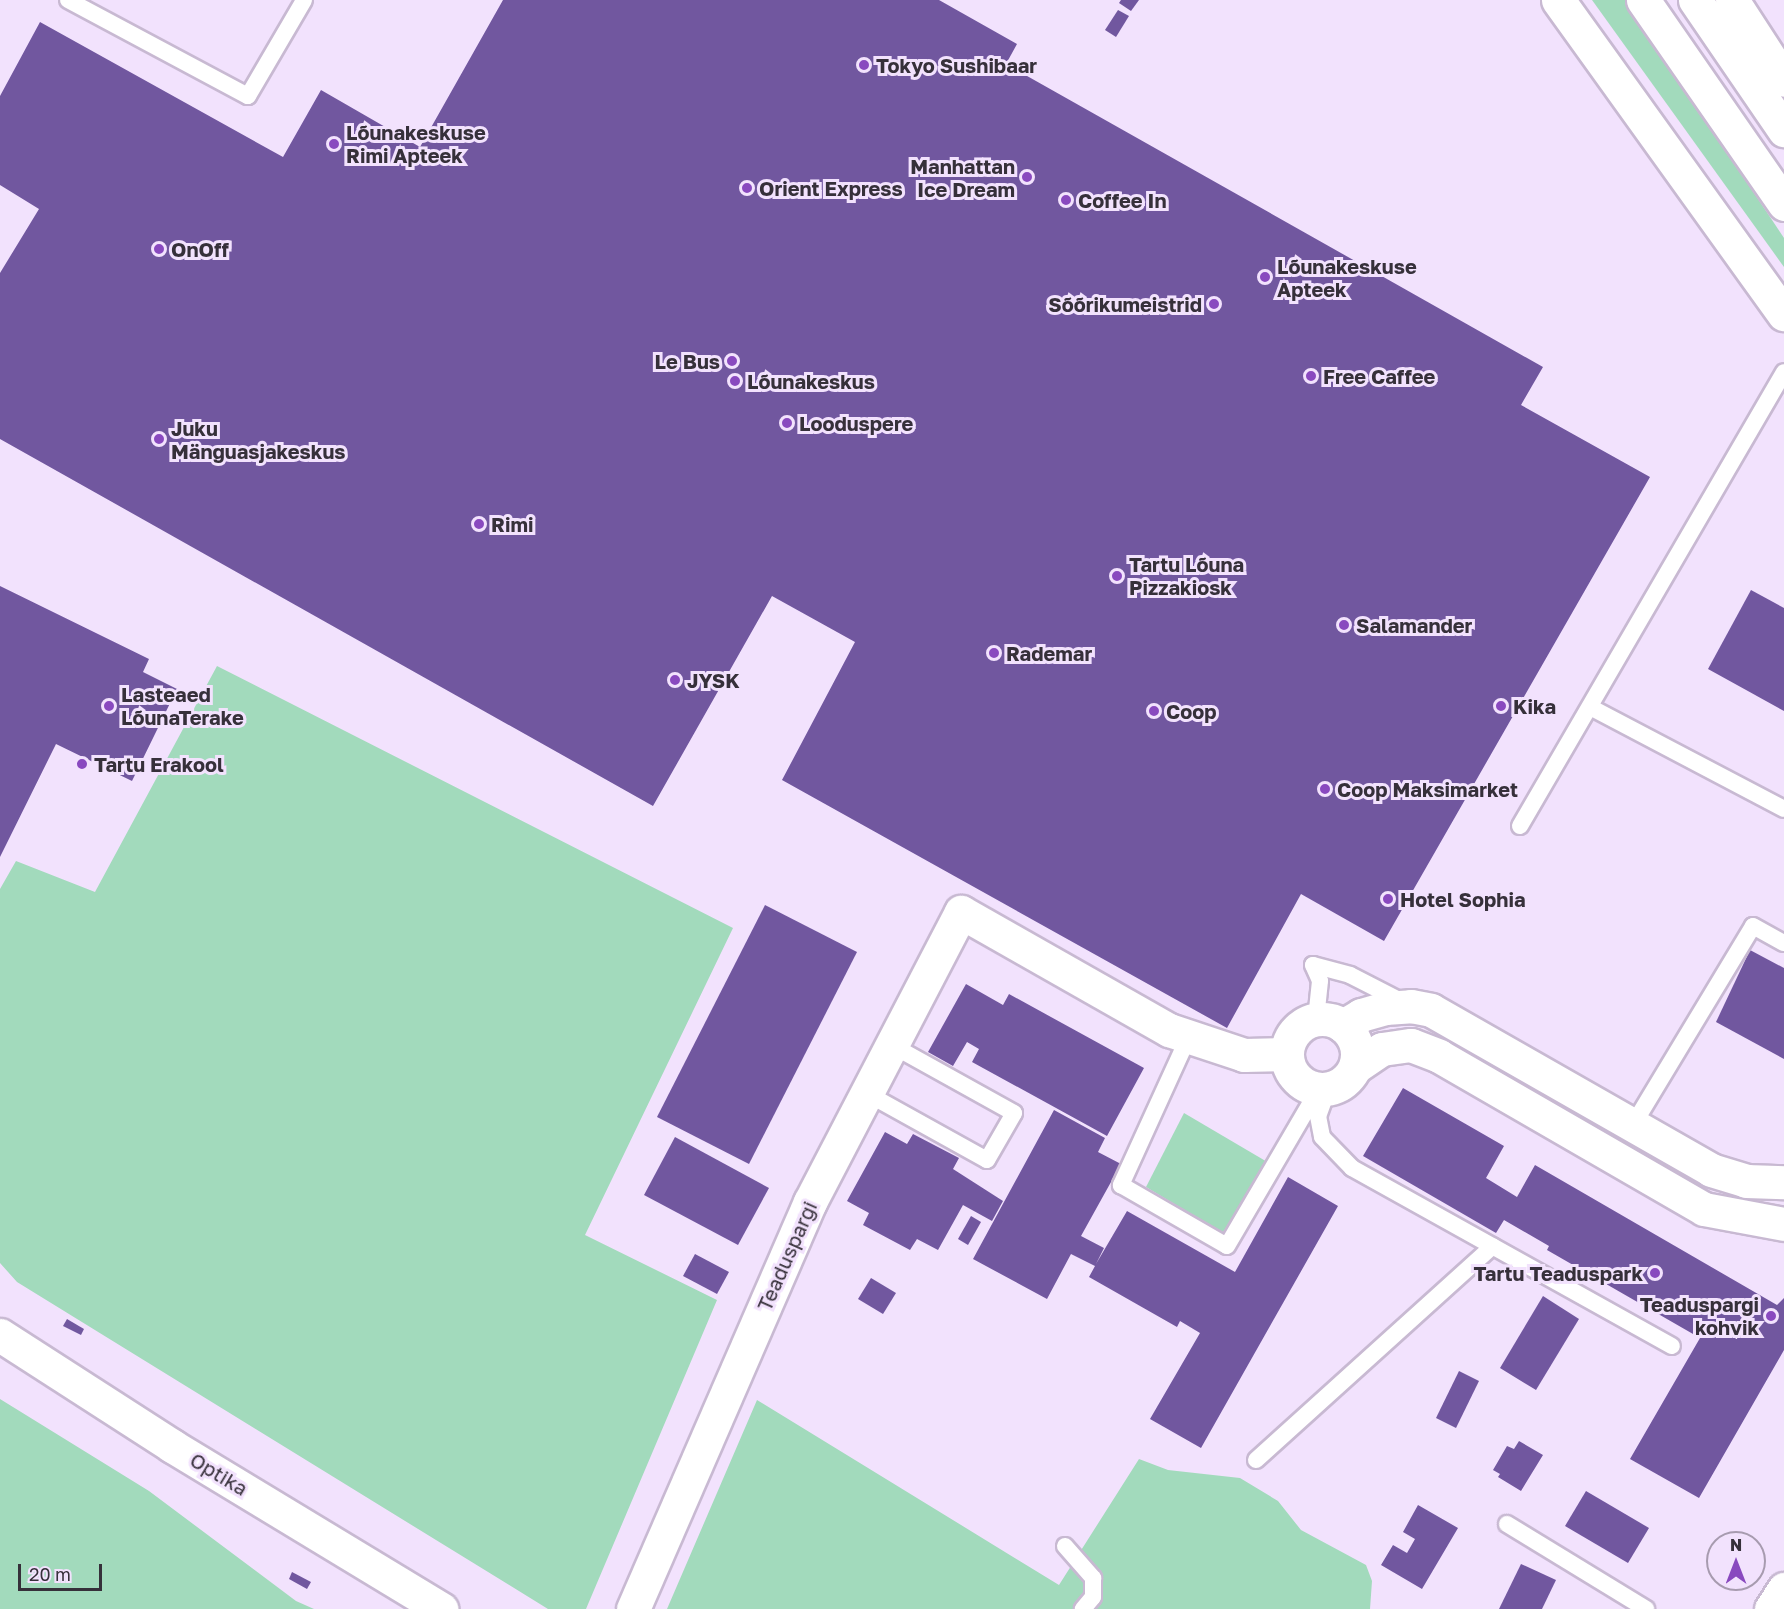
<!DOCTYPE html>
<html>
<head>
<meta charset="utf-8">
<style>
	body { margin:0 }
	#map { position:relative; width:1784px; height:1609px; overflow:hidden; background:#f2e2fd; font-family:"Golos Text",sans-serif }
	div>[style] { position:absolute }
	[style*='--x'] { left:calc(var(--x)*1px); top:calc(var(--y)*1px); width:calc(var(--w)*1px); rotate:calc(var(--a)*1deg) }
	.green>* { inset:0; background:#a2dabc }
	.building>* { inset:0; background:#71579f }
	.roads { filter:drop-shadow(2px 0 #c8b9d2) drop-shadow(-2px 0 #c8b9d2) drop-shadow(0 2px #c8b9d2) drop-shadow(0 -2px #c8b9d2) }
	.lane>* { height:16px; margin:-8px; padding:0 8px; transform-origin:8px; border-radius:8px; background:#fff }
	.street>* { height:33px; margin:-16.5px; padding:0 16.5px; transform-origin:16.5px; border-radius:16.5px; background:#fff }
	.street>.ring { margin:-16.5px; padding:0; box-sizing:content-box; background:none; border:33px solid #fff; border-radius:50% }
	.highway>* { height:33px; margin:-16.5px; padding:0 16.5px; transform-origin:16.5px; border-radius:16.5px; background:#fff }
	.dots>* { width:16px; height:16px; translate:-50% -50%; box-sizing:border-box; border:3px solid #f2e2fd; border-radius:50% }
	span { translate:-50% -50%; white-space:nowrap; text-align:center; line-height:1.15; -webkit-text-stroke:6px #f2e2fd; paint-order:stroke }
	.poi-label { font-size:20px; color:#36303a; font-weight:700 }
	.left { translate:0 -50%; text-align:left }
	.right { translate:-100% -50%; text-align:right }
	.street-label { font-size:20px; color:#36303a }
	.north { position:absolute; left:1706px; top:1531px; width:60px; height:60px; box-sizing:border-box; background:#f2e2fd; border:2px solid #a79baf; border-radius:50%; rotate:0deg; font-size:16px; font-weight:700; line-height:24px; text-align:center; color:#36303a }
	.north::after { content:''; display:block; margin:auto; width:21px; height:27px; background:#8949bf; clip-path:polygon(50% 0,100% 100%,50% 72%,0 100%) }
	.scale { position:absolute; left:18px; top:1564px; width:84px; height:27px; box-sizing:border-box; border:3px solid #36303a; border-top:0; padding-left:8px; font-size:18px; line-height:21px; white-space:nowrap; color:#36303a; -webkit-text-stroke:4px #f2e2fd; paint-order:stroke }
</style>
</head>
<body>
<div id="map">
	<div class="green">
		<i style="clip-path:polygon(1592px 0,1626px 0,1784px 238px,1784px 267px)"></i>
		<i style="clip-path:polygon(217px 666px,733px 928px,585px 1235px,717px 1300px,586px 1609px,548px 1609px,17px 1282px,0 1263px,0 889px,16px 861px,95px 892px)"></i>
		<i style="clip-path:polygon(1184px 1113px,1269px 1163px,1224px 1234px,1146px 1187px)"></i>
		<i style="clip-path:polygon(0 1399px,149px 1491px,296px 1601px,314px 1609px,0 1609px)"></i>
		<i style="clip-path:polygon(757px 1400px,1059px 1585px,1139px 1459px,1168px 1470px,1240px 1478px,1278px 1501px,1301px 1530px,1366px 1565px,1372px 1581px,1370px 1609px,667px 1609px)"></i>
	</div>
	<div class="building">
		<i style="clip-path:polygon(503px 0,939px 0,1017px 44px,1006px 64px,1543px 367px,1521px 405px,1650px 477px,1384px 941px,1301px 894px,1227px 1028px,782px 780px,855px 642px,772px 596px,653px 806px,0 439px,0 273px,39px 209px,0 185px,0 96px,40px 22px,283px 157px,321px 90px,420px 147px)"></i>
		<i style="clip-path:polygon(1121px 0,1139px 0,1131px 11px,1119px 3px)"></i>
		<i style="clip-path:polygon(1118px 10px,1129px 16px,1116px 37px,1105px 30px)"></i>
		<i style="clip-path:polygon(0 586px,149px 659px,143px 672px,177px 689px,132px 781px,56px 744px,0 857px)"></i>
		<i style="clip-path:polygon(1751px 590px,1784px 608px,1784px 711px,1708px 669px)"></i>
		<i style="clip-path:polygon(765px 905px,857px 952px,749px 1164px,657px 1117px)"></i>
		<i style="clip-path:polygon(1750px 950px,1784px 968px,1784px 1059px,1716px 1022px)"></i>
		<i style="clip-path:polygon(966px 984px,1003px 1005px,1009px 994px,1144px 1068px,1107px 1136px,972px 1062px,979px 1049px,967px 1042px,953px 1066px,928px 1052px)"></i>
		<i style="clip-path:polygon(1403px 1088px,1504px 1146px,1486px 1178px,1517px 1197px,1535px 1165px,1777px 1305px,1784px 1298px,1784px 1350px,1699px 1498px,1630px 1459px,1700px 1338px,1547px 1250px,1549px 1246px,1504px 1220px,1496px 1233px,1363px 1156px)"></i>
		<i style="clip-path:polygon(1054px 1110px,1105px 1138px,1098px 1152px,1121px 1164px,1081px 1236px,1104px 1248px,1096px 1264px,1127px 1211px,1235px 1272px,1288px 1177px,1338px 1206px,1201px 1448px,1150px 1419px,1200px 1333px,1180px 1321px,1177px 1327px,1089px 1277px,1095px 1266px,1071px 1254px,1047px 1299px,973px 1259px)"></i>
		<i style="clip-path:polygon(885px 1132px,907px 1144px,913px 1134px,959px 1158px,953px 1169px,1003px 1201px,992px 1221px,963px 1205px,938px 1250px,917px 1239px,910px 1250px,863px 1225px,869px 1213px,847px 1201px)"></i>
		<i style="clip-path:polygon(675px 1137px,769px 1188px,738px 1245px,644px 1195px)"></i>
		<i style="clip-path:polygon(971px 1216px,981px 1222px,968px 1245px,958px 1239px)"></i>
		<i style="clip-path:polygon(695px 1254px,729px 1272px,717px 1294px,683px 1276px)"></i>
		<i style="clip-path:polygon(871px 1278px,896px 1293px,883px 1314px,858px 1299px)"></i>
		<i style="clip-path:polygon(1543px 1296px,1579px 1319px,1536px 1390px,1500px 1368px)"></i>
		<i style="clip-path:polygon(67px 1319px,84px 1329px,81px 1335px,63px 1326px)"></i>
		<i style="clip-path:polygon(1459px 1371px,1479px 1381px,1456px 1428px,1436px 1418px)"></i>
		<i style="clip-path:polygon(1519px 1441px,1543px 1455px,1521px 1491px,1498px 1477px,1500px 1474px,1493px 1470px,1507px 1446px,1514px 1449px)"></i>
		<i style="clip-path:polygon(1586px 1491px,1649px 1528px,1628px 1563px,1565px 1526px)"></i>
		<i style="clip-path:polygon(1418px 1505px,1458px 1528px,1422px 1589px,1381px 1565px,1393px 1545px,1407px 1553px,1415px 1539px,1403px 1532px)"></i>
		<i style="clip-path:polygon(1521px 1564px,1556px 1580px,1542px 1609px,1499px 1609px)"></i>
		<i style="clip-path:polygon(292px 1572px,311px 1582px,307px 1589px,289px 1579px)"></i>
	</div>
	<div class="roads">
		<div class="lane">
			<i style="--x:68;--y:0;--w:204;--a:28.1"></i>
			<i style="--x:248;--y:96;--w:111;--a:-59.7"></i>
			<i style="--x:1590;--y:707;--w:219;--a:27.7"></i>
			<i style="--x:1520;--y:826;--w:525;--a:-59.82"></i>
			<i style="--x:1313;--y:965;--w:38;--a:15"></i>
			<i style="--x:1350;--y:975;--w:59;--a:27"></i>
			<i style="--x:1313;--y:965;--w:17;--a:66"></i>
			<i style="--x:1320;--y:981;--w:39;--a:96"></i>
			<i style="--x:1188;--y:1038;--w:162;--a:114.5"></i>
			<i style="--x:1121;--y:1185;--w:122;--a:29.9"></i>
			<i style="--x:1227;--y:1246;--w:181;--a:-59.7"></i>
			<i style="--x:1328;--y:1089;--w:29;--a:110"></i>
			<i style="--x:1318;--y:1116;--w:21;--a:79"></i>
			<i style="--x:1322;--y:1137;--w:43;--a:45.9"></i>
			<i style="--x:1352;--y:1168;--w:366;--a:29.1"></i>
			<i style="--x:868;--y:1094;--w:136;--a:29"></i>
			<i style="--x:987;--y:1160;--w:54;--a:-60.1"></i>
			<i style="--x:1014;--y:1113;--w:138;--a:-151"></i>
			<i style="--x:1633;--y:1125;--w:232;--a:-58.9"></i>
			<i style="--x:1753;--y:926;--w:35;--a:29"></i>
			<i style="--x:1256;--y:1460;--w:319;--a:-42.1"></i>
			<i style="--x:1507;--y:1524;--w:163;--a:31.4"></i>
			<i style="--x:1065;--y:1546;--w:43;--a:48.8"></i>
			<i style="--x:1093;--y:1578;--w:19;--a:90"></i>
			<i style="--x:1093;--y:1597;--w:16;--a:130"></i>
		</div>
		<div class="street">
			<i style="--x:1558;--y:0;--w:387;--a:54.3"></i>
			<i class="ring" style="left:1287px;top:1019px;width:37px;height:37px"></i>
			<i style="--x:1343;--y:1026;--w:21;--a:-31"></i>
			<i style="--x:1361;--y:1015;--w:25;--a:-16"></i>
			<i style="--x:1385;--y:1008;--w:26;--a:-4"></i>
			<i style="--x:1411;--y:1006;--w:20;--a:11"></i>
			<i style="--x:1431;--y:1010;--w:322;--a:29.7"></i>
			<i style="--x:1711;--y:1170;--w:37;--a:17"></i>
			<i style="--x:1746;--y:1181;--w:38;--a:2"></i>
			<i style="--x:1355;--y:1067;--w:32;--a:-34"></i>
			<i style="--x:1382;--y:1049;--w:29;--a:-8"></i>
			<i style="--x:1411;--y:1045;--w:30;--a:21"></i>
			<i style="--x:1439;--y:1056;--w:306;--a:30"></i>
			<i style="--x:1704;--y:1209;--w:81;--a:10.6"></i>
			<i style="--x:0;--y:1335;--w:205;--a:32.8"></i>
			<i style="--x:172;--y:1446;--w:315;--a:31.2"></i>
			<i style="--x:633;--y:1609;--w:444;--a:-66.5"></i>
			<i style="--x:810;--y:1202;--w:327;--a:-62.5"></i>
			<i style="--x:961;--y:912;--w:239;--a:29.6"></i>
			<i style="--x:1169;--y:1030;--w:79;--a:18.4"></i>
			<i style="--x:1244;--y:1055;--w:43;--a:-1.3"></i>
		</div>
		<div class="highway">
			<i style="--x:1643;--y:0;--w:248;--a:55.3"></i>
			<i style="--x:1695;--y:0;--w:158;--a:55.6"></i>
			<i style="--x:1732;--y:0;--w:95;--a:57"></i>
			<i style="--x:1771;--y:1609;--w:24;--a:-57"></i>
		</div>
	</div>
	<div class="dots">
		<i style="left:864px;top:65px;background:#8949bf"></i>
		<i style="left:334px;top:144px;background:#8949bf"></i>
		<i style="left:1027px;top:177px;background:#8949bf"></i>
		<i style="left:747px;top:188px;background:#8949bf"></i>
		<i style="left:1066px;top:200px;background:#8949bf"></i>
		<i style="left:159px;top:249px;background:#8949bf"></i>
		<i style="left:1265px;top:277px;background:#8949bf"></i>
		<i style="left:1214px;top:304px;background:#8949bf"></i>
		<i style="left:732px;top:361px;background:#8949bf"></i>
		<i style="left:1311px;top:376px;background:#8949bf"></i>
		<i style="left:735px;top:381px;background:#8949bf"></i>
		<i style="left:787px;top:423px;background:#8949bf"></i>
		<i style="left:159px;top:439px;background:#8949bf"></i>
		<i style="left:479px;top:524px;background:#8949bf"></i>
		<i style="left:1117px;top:576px;background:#8949bf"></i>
		<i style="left:1344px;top:625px;background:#8949bf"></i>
		<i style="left:994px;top:653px;background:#8949bf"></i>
		<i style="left:675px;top:680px;background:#8949bf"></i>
		<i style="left:109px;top:706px;background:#8949bf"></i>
		<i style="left:1501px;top:706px;background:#8949bf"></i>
		<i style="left:1154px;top:711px;background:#8949bf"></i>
		<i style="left:82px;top:764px;background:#8949bf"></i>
		<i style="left:1325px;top:789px;background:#8949bf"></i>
		<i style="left:1388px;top:899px;background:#8949bf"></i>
		<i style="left:1655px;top:1273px;background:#8949bf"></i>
		<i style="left:1771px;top:1316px;background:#8949bf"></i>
	</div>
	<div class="poi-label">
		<span class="left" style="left:876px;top:65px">Tokyo Sushibaar</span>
		<span class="left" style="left:346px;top:144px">Lõunakeskuse<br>Rimi Apteek</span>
		<span class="right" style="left:1015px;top:178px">Manhattan<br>Ice Dream</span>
		<span class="left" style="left:759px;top:188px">Orient Express</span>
		<span class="left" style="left:1078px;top:200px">Coffee In</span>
		<span class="left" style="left:171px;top:249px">OnOff</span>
		<span class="left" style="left:1277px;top:278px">Lõunakeskuse<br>Apteek</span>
		<span class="right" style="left:1202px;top:304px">Sõõrikumeistrid</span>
		<span class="right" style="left:720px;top:361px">Le Bus</span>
		<span class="left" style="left:1323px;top:376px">Free Caffee</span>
		<span class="left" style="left:747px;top:381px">Lõunakeskus</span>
		<span class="left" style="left:799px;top:423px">Looduspere</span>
		<span class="left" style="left:171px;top:440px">Juku<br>Mänguasjakeskus</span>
		<span class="left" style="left:491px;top:524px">Rimi</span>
		<span class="left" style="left:1129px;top:576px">Tartu Lõuna<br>Pizzakiosk</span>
		<span class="left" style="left:1356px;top:625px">Salamander</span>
		<span class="left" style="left:1006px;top:653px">Rademar</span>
		<span class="left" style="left:687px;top:680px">JYSK</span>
		<span class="left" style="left:121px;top:706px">Lasteaed<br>LõunaTerake</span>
		<span class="left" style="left:1513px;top:706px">Kika</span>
		<span class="left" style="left:1166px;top:711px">Coop</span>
		<span class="left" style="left:94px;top:764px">Tartu Erakool</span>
		<span class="left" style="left:1337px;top:789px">Coop Maksimarket</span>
		<span class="left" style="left:1400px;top:899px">Hotel Sophia</span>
		<span class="right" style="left:1643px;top:1273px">Tartu Teaduspark</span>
		<span class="right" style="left:1759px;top:1316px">Teaduspargi<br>kohvik</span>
	</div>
	<div class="street-label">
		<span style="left:787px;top:1256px;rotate:-66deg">Teaduspargi</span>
		<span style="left:219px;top:1474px;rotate:31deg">Optika</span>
	</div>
	<div class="north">N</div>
	<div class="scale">20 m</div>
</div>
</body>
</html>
